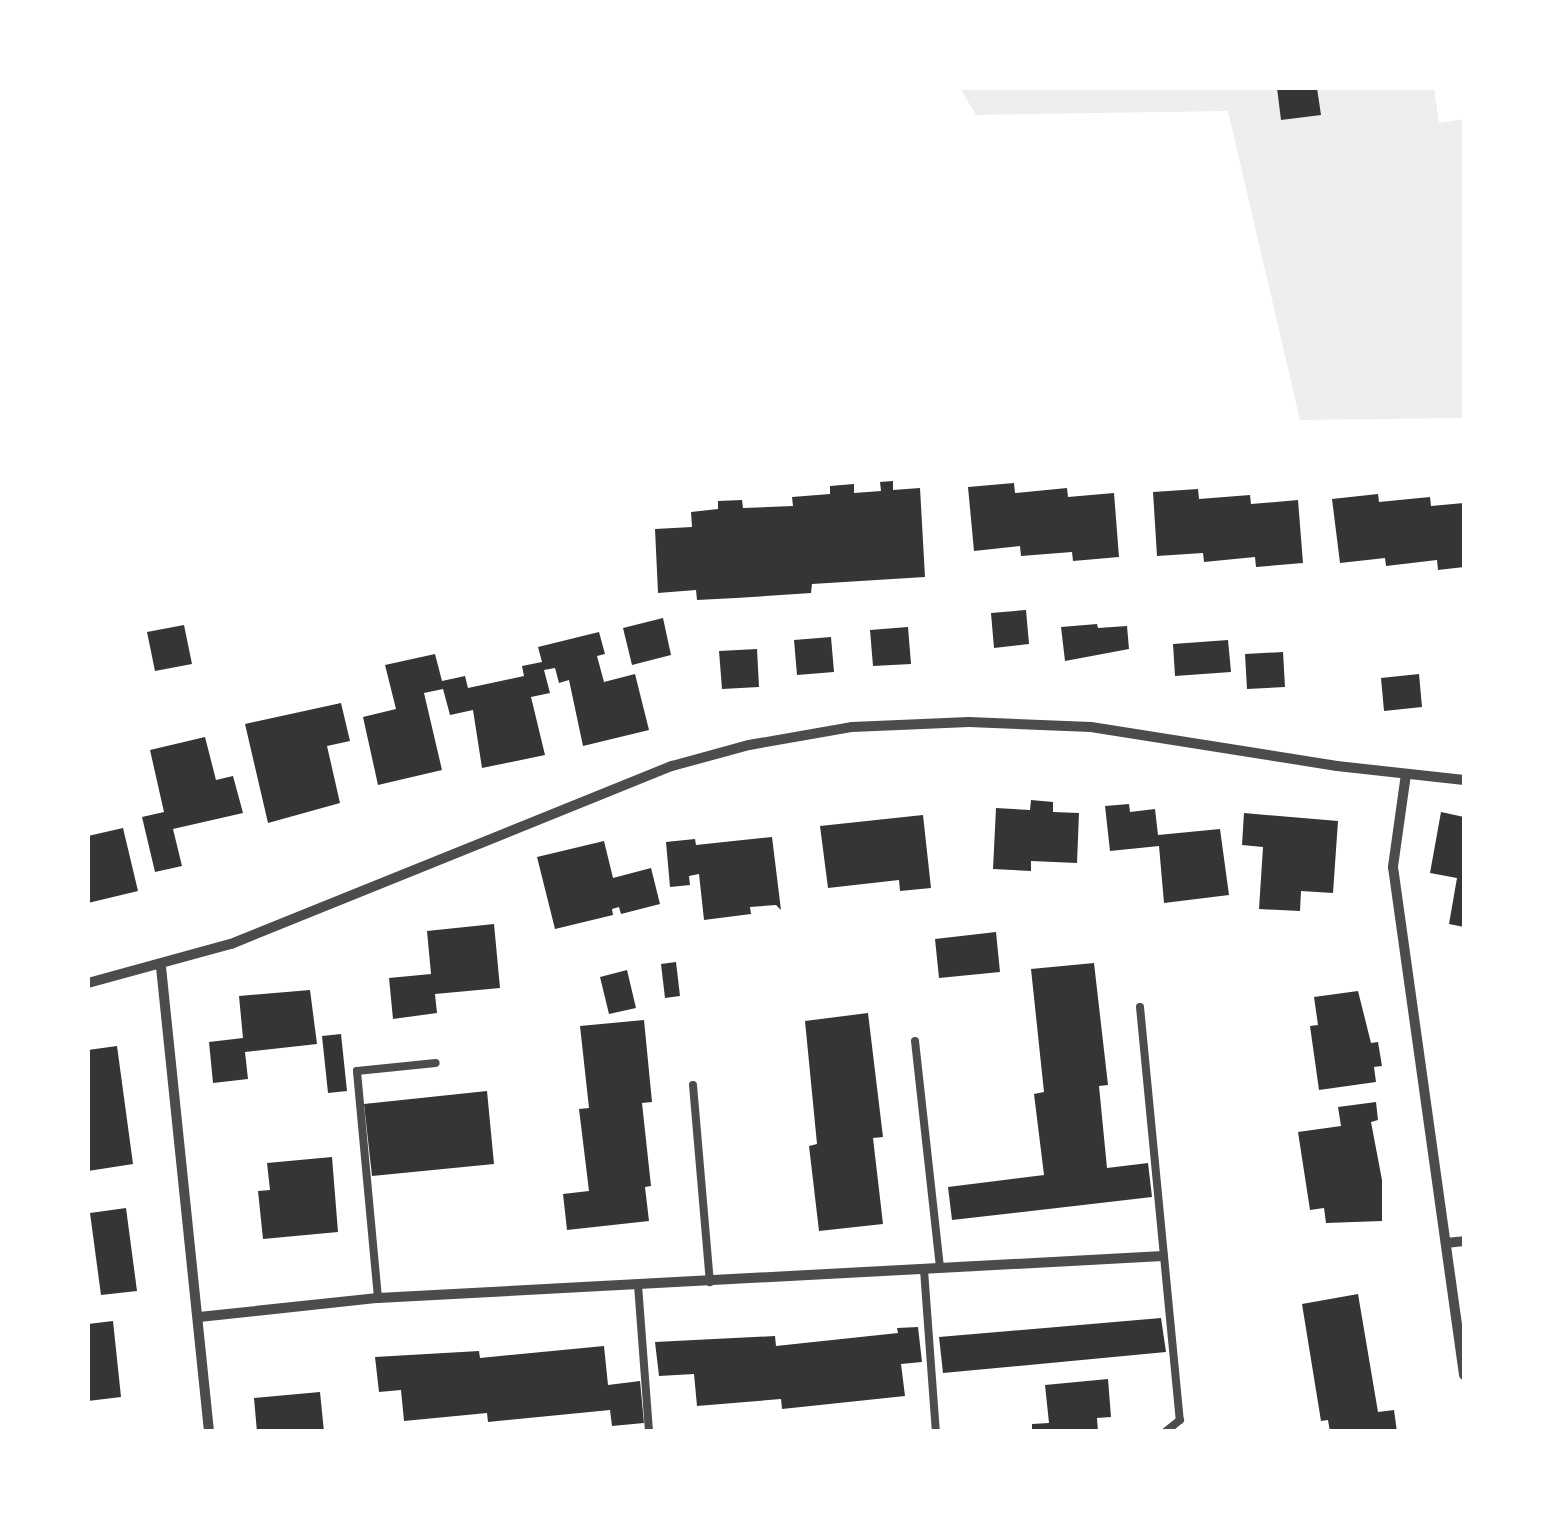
<!DOCTYPE html>
<html>
<head>
<meta charset="utf-8">
<style>
	body { margin:0 }
	#map { position:relative; width:1552px; height:1519px; overflow:hidden; background:#fff; font-family:Ubuntu,sans-serif }
	div>[style] { position:absolute }
	[style*='--x'] { left:calc(var(--x)*1px); top:calc(var(--y)*1px); width:calc(var(--w)*1px); rotate:calc(var(--a)*1deg) }
	.green>* { inset:0; background:#eee }
	.building>* { inset:0; background:#353535 }
	.service>* { height:8px; margin:-4px; padding:0 4px; transform-origin:4px; border-radius:4px; background:#4c4c4c }
	.minor>* { height:10px; margin:-5px; padding:0 5px; transform-origin:5px; border-radius:5px; background:#4c4c4c }
	span { translate:-50% -50%; white-space:nowrap; text-align:center; line-height:1.15; -webkit-text-stroke:8px #fff; paint-order:stroke }
	.frame { position:absolute; inset:0; border:90px solid #fff; pointer-events:none }
</style>
</head>
<body>
<div id="map">
	<div class="green">
		<i style="clip-path:polygon(960px 88px,1434px 88px,1439px 123px,1464px 119px,1464px 418px,1300px 420px,1228px 111px,976px 115px)"></i>
	</div>
	<div class="building">
		<i style="clip-path:polygon(1277px 88px,1317px 88px,1321px 115px,1281px 120px)"></i>
		<i style="clip-path:polygon(893px 481px,893px 490px,920px 488px,925px 577px,812px 584px,811px 593px,736px 598px,697px 600px,696px 590px,658px 593px,655px 529px,692px 527px,691px 512px,718px 509px,718px 501px,742px 500px,743px 508px,793px 506px,792px 497px,830px 494px,830px 486px,854px 484px,854px 493px,881px 491px,880px 482px)"></i>
		<i style="clip-path:polygon(1014px 483px,1015px 493px,1067px 488px,1068px 497px,1114px 493px,1119px 557px,1073px 561px,1072px 552px,1021px 556px,1020px 546px,974px 551px,968px 487px)"></i>
		<i style="clip-path:polygon(1198px 489px,1199px 499px,1250px 495px,1251px 504px,1298px 500px,1303px 563px,1256px 567px,1255px 557px,1204px 562px,1203px 553px,1157px 556px,1153px 492px)"></i>
		<i style="clip-path:polygon(1378px 494px,1379px 502px,1430px 497px,1431px 506px,1464px 503px,1464px 567px,1438px 570px,1437px 560px,1386px 566px,1385px 558px,1340px 563px,1332px 499px)"></i>
		<i style="clip-path:polygon(1026px 610px,1029px 644px,994px 648px,991px 613px)"></i>
		<i style="clip-path:polygon(663px 618px,671px 655px,632px 665px,623px 628px)"></i>
		<i style="clip-path:polygon(1097px 624px,1098px 628px,1127px 626px,1129px 649px,1065px 661px,1061px 627px)"></i>
		<i style="clip-path:polygon(184px 625px,192px 664px,155px 671px,147px 632px)"></i>
		<i style="clip-path:polygon(908px 627px,911px 664px,873px 666px,870px 630px)"></i>
		<i style="clip-path:polygon(599px 632px,605px 654px,597px 656px,604px 682px,635px 674px,649px 730px,583px 746px,569px 680px,559px 683px,555px 668px,544px 670px,550px 693px,531px 697px,545px 755px,482px 768px,473px 710px,450px 715px,443px 689px,424px 693px,442px 770px,378px 785px,363px 717px,396px 709px,385px 665px,435px 654px,442px 681px,465px 676px,468px 688px,524px 676px,522px 666px,542px 662px,538px 647px)"></i>
		<i style="clip-path:polygon(831px 637px,834px 672px,797px 675px,794px 640px)"></i>
		<i style="clip-path:polygon(1228px 640px,1231px 672px,1175px 676px,1173px 644px)"></i>
		<i style="clip-path:polygon(757px 649px,759px 687px,722px 689px,719px 651px)"></i>
		<i style="clip-path:polygon(1283px 652px,1285px 687px,1247px 689px,1245px 654px)"></i>
		<i style="clip-path:polygon(1419px 674px,1422px 707px,1384px 711px,1381px 678px)"></i>
		<i style="clip-path:polygon(341px 703px,350px 741px,327px 746px,340px 803px,268px 823px,245px 724px)"></i>
		<i style="clip-path:polygon(205px 737px,216px 780px,233px 776px,243px 813px,173px 829px,182px 866px,155px 872px,142px 817px,164px 812px,150px 750px)"></i>
		<i style="clip-path:polygon(1031px 800px,1053px 802px,1053px 812px,1079px 813px,1077px 863px,1031px 861px,1031px 871px,993px 869px,996px 808px,1030px 810px)"></i>
		<i style="clip-path:polygon(1129px 804px,1130px 812px,1155px 809px,1158px 835px,1220px 829px,1229px 895px,1164px 903px,1159px 846px,1110px 851px,1105px 806px)"></i>
		<i style="clip-path:polygon(1441px 812px,1464px 817px,1464px 927px,1449px 924px,1457px 878px,1430px 873px)"></i>
		<i style="clip-path:polygon(1244px 813px,1338px 821px,1333px 893px,1301px 891px,1300px 911px,1259px 909px,1263px 847px,1242px 845px)"></i>
		<i style="clip-path:polygon(923px 815px,931px 888px,900px 891px,899px 880px,828px 888px,820px 826px)"></i>
		<i style="clip-path:polygon(123px 828px,138px 891px,88px 903px,88px 836px)"></i>
		<i style="clip-path:polygon(772px 837px,781px 910px,776px 905px,750px 907px,751px 914px,704px 920px,699px 874px,689px 876px,690px 885px,670px 887px,666px 842px,695px 839px,696px 845px)"></i>
		<i style="clip-path:polygon(604px 841px,613px 878px,651px 868px,660px 904px,621px 914px,619px 907px,612px 909px,613px 915px,555px 929px,537px 857px)"></i>
		<i style="clip-path:polygon(494px 924px,500px 988px,435px 994px,437px 1013px,393px 1019px,389px 978px,431px 974px,427px 931px)"></i>
		<i style="clip-path:polygon(996px 932px,1000px 972px,939px 978px,935px 939px)"></i>
		<i style="clip-path:polygon(676px 962px,680px 996px,665px 998px,661px 964px)"></i>
		<i style="clip-path:polygon(1094px 963px,1108px 1085px,1099px 1086px,1107px 1168px,1148px 1163px,1152px 1197px,952px 1220px,948px 1187px,1044px 1175px,1034px 1094px,1044px 1092px,1031px 969px)"></i>
		<i style="clip-path:polygon(627px 970px,636px 1008px,609px 1014px,600px 977px)"></i>
		<i style="clip-path:polygon(310px 990px,317px 1044px,245px 1052px,248px 1079px,213px 1083px,209px 1042px,243px 1038px,239px 996px)"></i>
		<i style="clip-path:polygon(1358px 991px,1371px 1043px,1378px 1042px,1382px 1066px,1374px 1067px,1376px 1082px,1319px 1090px,1310px 1026px,1318px 1025px,1314px 997px)"></i>
		<i style="clip-path:polygon(868px 1013px,883px 1137px,873px 1138px,883px 1224px,819px 1231px,809px 1146px,817px 1144px,805px 1021px)"></i>
		<i style="clip-path:polygon(644px 1020px,652px 1102px,642px 1103px,651px 1186px,645px 1187px,649px 1221px,567px 1230px,563px 1194px,589px 1191px,579px 1109px,589px 1108px,580px 1026px)"></i>
		<i style="clip-path:polygon(341px 1034px,347px 1091px,328px 1093px,322px 1036px)"></i>
		<i style="clip-path:polygon(117px 1046px,133px 1164px,88px 1171px,88px 1050px)"></i>
		<i style="clip-path:polygon(487px 1091px,494px 1164px,372px 1176px,364px 1104px)"></i>
		<i style="clip-path:polygon(1376px 1102px,1378px 1120px,1371px 1122px,1382px 1180px,1382px 1221px,1326px 1223px,1324px 1208px,1310px 1210px,1298px 1132px,1341px 1126px,1338px 1107px)"></i>
		<i style="clip-path:polygon(332px 1157px,338px 1232px,263px 1239px,258px 1191px,270px 1190px,267px 1163px)"></i>
		<i style="clip-path:polygon(126px 1208px,137px 1291px,101px 1295px,90px 1213px)"></i>
		<i style="clip-path:polygon(1358px 1294px,1378px 1412px,1394px 1410px,1397px 1432px,1330px 1432px,1328px 1420px,1321px 1421px,1302px 1304px)"></i>
		<i style="clip-path:polygon(1161px 1318px,1166px 1352px,943px 1373px,939px 1337px)"></i>
		<i style="clip-path:polygon(113px 1321px,121px 1397px,88px 1401px,88px 1324px)"></i>
		<i style="clip-path:polygon(918px 1327px,922px 1362px,901px 1364px,905px 1396px,782px 1409px,781px 1399px,697px 1406px,694px 1374px,659px 1376px,655px 1342px,775px 1336px,776px 1346px,898px 1333px,897px 1328px)"></i>
		<i style="clip-path:polygon(604px 1346px,608px 1385px,640px 1381px,644px 1423px,612px 1426px,610px 1410px,488px 1422px,487px 1413px,404px 1421px,401px 1390px,379px 1392px,375px 1357px,479px 1351px,480px 1358px)"></i>
		<i style="clip-path:polygon(1108px 1379px,1111px 1417px,1097px 1418px,1098px 1432px,1032px 1432px,1032px 1424px,1049px 1423px,1045px 1385px)"></i>
		<i style="clip-path:polygon(320px 1392px,324px 1432px,257px 1432px,254px 1398px)"></i>
	</div>
	<div class="service">
		<i style="--x:1140;--y:1007;--w:415;--a:84.5"></i>
		<i style="--x:1180;--y:1420;--w:19;--a:141"></i>
		<i style="--x:915;--y:1041;--w:229;--a:83.7"></i>
		<i style="--x:693;--y:1085;--w:198;--a:85.1"></i>
		<i style="--x:924;--y:1270;--w:162;--a:85.8"></i>
		<i style="--x:638;--y:1285;--w:147;--a:85.7"></i>
		<i style="--x:378;--y:1298;--w:228;--a:-95.3"></i>
		<i style="--x:357;--y:1071;--w:79;--a:-5.8"></i>
	</div>
	<div class="minor">
		<i style="--x:1406;--y:774;--w:94;--a:98"></i>
		<i style="--x:1393;--y:867;--w:513;--a:82.04"></i>
		<i style="--x:161;--y:967;--w:467;--a:84.1"></i>
		<i style="--x:88;--y:983;--w:148;--a:-15.3"></i>
		<i style="--x:231;--y:944;--w:476;--a:-22"></i>
		<i style="--x:672;--y:766;--w:80;--a:-15.3"></i>
		<i style="--x:749;--y:745;--w:105;--a:-9.9"></i>
		<i style="--x:852;--y:727;--w:117;--a:-2.4"></i>
		<i style="--x:969;--y:722;--w:122;--a:2.3"></i>
		<i style="--x:1091;--y:727;--w:249;--a:9"></i>
		<i style="--x:1337;--y:766;--w:128;--a:6.3"></i>
		<i style="--x:1446;--y:1243;--w:18;--a:-6"></i>
		<i style="--x:199;--y:1317;--w:180;--a:-6.1"></i>
		<i style="--x:378;--y:1298;--w:786;--a:-3.06"></i>
	</div>
	<div class="frame"></div>
</div>
</body>
</html>
